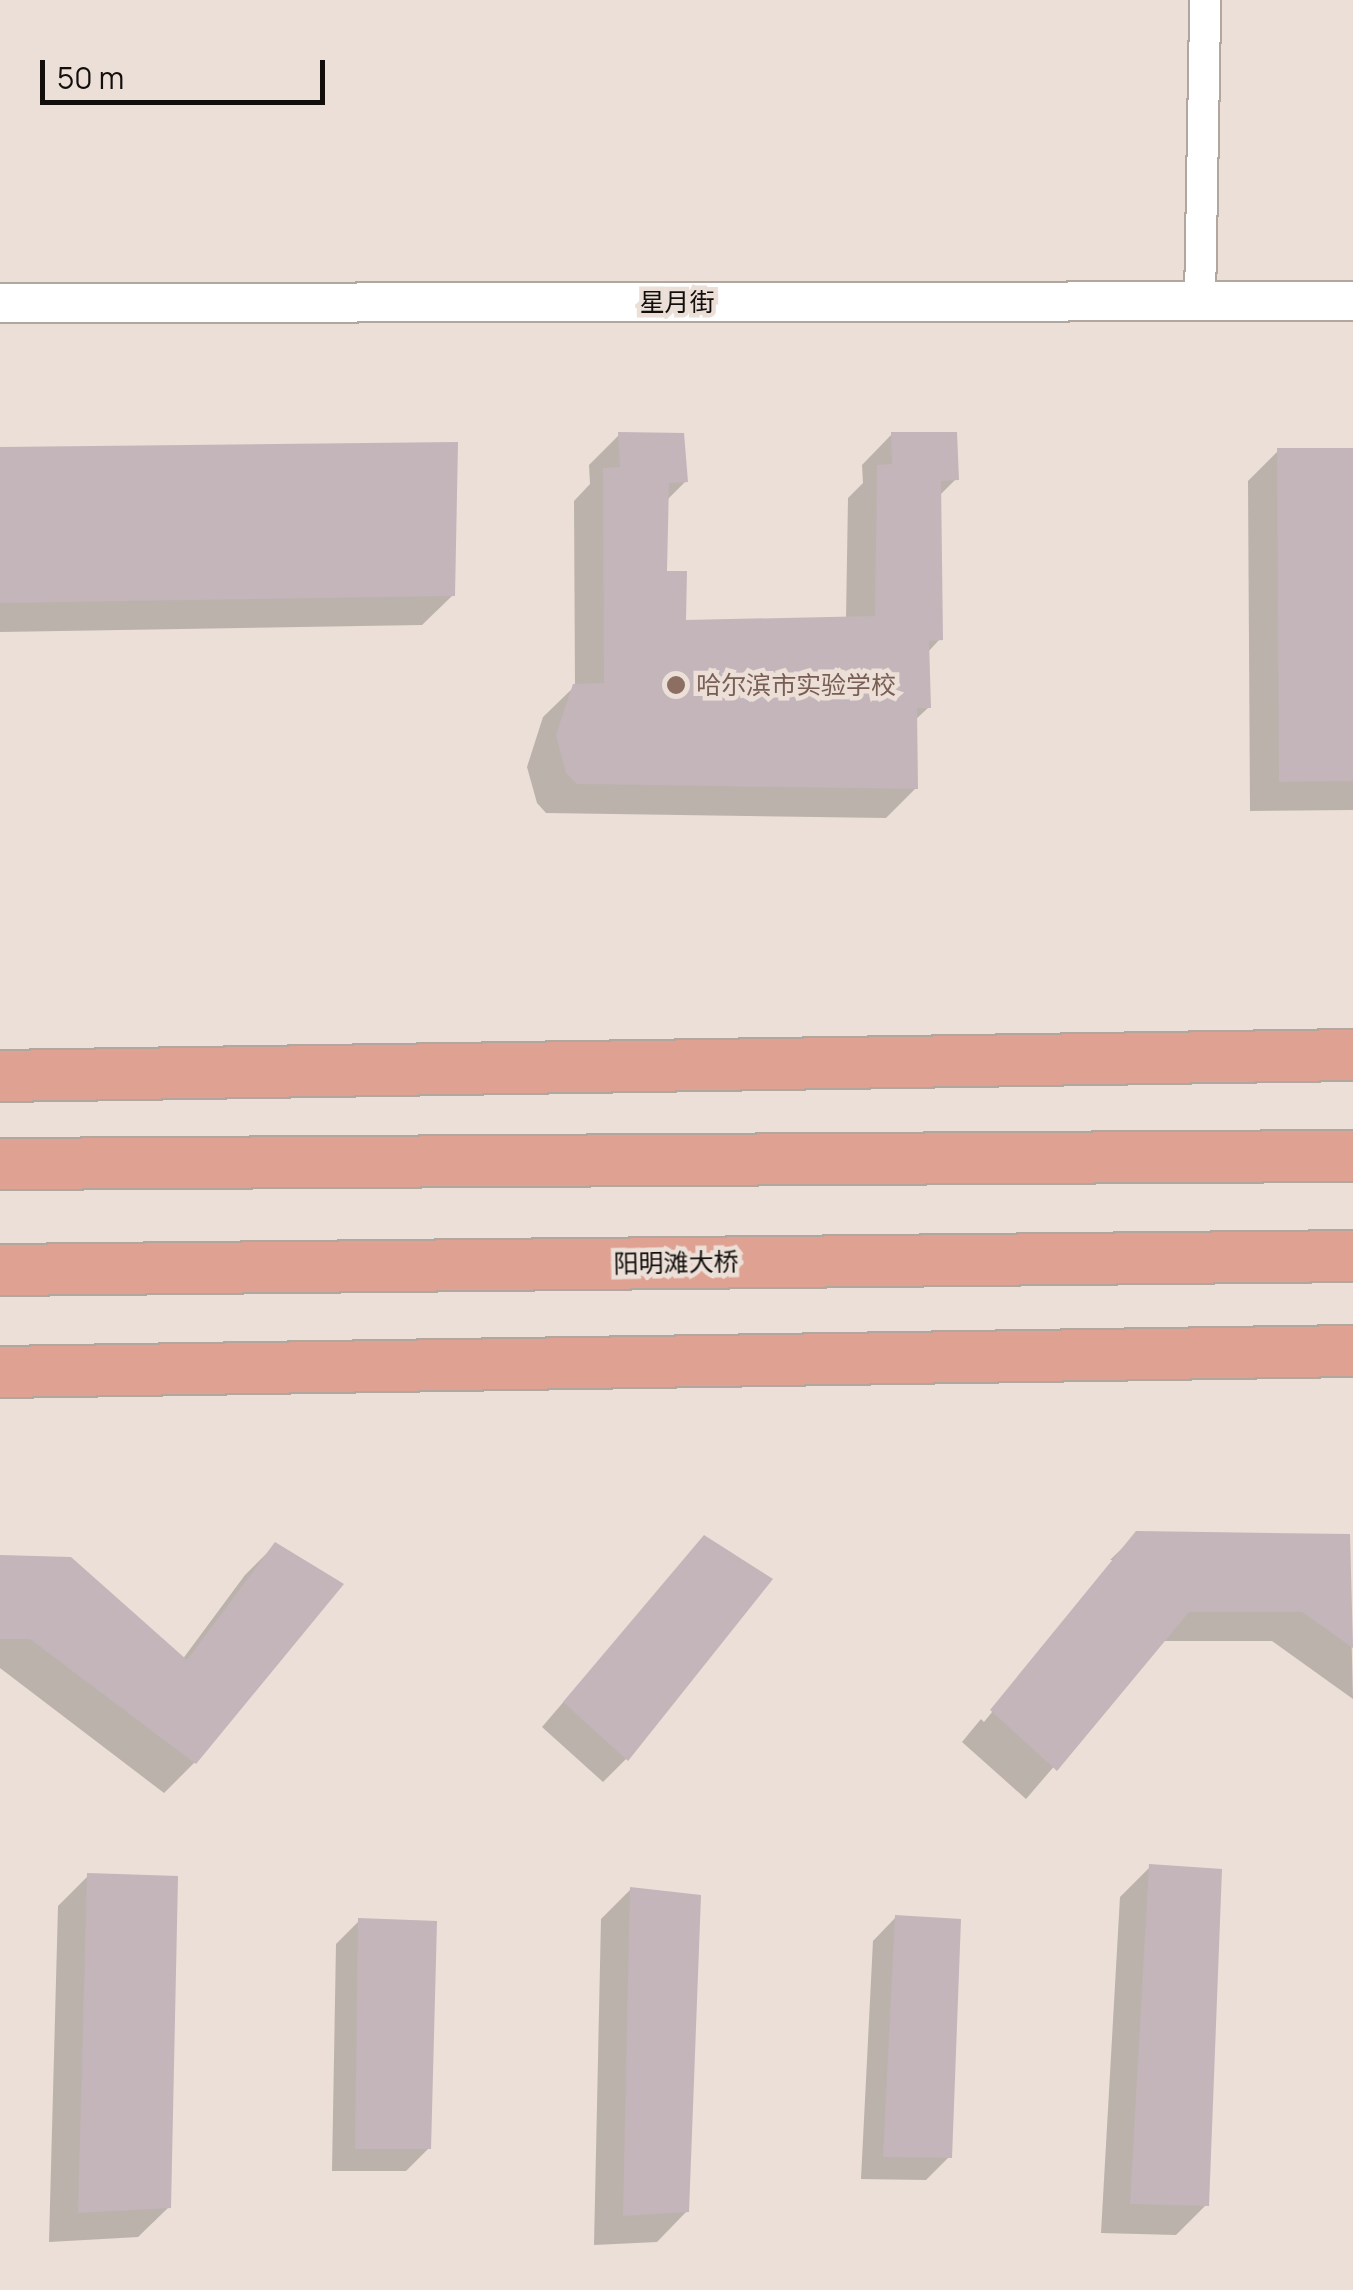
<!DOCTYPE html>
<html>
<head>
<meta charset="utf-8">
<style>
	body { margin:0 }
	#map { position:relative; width:1353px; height:2290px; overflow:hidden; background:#ebdfd7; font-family:Manrope,"Noto Sans SC",sans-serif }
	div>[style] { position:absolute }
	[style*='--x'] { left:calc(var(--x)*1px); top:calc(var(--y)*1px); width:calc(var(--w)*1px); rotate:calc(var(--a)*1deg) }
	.shadow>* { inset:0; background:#0003 }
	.building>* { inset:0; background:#c3b5ba }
	.roads { filter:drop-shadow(2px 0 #b1a79f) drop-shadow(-2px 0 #b1a79f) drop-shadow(0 2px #b1a79f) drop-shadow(0 -2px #b1a79f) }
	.minor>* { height:30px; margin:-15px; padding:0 15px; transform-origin:15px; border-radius:15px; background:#fff }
	.tertiary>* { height:38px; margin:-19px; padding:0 19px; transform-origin:19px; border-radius:19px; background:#fff }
	.trunk>* { height:50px; margin:-25px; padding:0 25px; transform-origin:25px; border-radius:25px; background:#dfa292 }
	.dots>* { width:28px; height:28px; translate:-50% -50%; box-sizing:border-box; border:5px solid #ebdfd7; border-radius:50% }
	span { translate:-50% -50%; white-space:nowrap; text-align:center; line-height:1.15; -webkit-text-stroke:9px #ebdfd7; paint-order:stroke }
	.street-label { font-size:25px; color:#120e0c }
	.education-label { font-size:25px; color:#785e54 }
	.left { translate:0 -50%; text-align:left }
	.scale { position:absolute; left:40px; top:60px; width:285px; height:45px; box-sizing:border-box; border:5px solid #120e0c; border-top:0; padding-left:12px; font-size:30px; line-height:35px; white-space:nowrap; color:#120e0c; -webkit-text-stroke:8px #ebdfd7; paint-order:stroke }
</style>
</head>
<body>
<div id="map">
	<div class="shadow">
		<i style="clip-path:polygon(892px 434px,956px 479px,939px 496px,940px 639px,927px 653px,929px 707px,914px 721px,916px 788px,886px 818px,546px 813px,537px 803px,527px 767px,543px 717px,575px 686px,574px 501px,590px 484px,589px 465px,619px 435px,686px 481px,666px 501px,664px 573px,683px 623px,846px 619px,848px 498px,863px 483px,862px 465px)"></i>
		<i style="clip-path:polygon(0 449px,453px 595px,422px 625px,0 632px)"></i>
		<i style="clip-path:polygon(1278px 451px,1353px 451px,1353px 810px,1250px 811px,1248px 481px)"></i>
		<i style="clip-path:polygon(1137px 1534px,1349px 1537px,1353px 1699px,1272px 1641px,1162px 1641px,1026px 1799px,962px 1742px,981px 1719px,984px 1722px,1115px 1560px,1110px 1560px)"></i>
		<i style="clip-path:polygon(704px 1538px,626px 1759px,603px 1782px,542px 1727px)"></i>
		<i style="clip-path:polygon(275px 1545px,340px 1585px,194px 1763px,164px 1793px,0 1668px,0 1557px,182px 1660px,245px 1575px)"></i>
		<i style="clip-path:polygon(1150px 1867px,1206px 2205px,1176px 2235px,1101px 2233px,1120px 1897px)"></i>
		<i style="clip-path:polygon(88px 1876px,169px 2207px,138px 2237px,49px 2242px,58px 1906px)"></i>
		<i style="clip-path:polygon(631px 1889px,687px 2211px,657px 2242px,594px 2245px,601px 1919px)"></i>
		<i style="clip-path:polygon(896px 1917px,949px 2157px,926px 2180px,861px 2179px,873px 1941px)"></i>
		<i style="clip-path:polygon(359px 1921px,429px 2148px,406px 2171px,332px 2171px,336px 1944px)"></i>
	</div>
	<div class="building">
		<i style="clip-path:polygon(618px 432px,684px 433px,688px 482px,669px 483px,667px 571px,687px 571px,686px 620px,875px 616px,877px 465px,892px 464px,891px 432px,957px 432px,959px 480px,941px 481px,943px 640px,929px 641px,931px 708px,917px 708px,918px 789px,577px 784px,566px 773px,556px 735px,573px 684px,604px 683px,603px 468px,620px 467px)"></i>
		<i style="clip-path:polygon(458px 442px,455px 596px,0 603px,0 447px)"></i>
		<i style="clip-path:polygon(1277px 448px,1353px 448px,1353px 781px,1279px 782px)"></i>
		<i style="clip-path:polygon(1136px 1531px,1350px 1534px,1353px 1648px,1302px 1612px,1189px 1612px,1057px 1771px,990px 1710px)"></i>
		<i style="clip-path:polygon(704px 1535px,773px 1579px,628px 1761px,563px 1702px)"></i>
		<i style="clip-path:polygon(275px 1542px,344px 1584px,196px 1764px,30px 1639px,0 1639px,0 1555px,71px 1557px,187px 1660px)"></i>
		<i style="clip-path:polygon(1149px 1864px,1222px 1869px,1209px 2206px,1130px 2204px)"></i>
		<i style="clip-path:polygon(87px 1873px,178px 1876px,171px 2208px,78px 2213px)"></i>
		<i style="clip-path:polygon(630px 1887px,701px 1895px,689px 2212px,623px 2216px)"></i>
		<i style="clip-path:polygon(895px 1915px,961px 1919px,952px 2158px,883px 2157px)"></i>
		<i style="clip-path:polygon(358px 1918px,437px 1921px,431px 2149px,355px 2149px)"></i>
	</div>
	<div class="roads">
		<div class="minor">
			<i style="--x:1200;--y:301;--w:301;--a:-89"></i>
		</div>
		<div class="tertiary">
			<i style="--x:0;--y:303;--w:1353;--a:-0.08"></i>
		</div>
		<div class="trunk">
			<i style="--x:0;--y:1076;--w:1353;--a:-0.89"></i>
			<i style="--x:0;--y:1164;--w:1353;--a:-0.34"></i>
			<i style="--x:0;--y:1270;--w:1353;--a:-0.59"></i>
			<i style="--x:0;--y:1372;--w:1353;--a:-0.89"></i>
		</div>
	</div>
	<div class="dots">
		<i style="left:676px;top:685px;background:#8d6e63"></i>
	</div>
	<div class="street-label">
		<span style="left:677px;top:302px">星月街</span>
		<span style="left:676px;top:1263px;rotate:-1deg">阳明滩大桥</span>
	</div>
	<div class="education-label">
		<span class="left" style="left:696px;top:685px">哈尔滨市实验学校</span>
	</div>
	<div class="scale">50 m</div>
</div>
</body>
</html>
